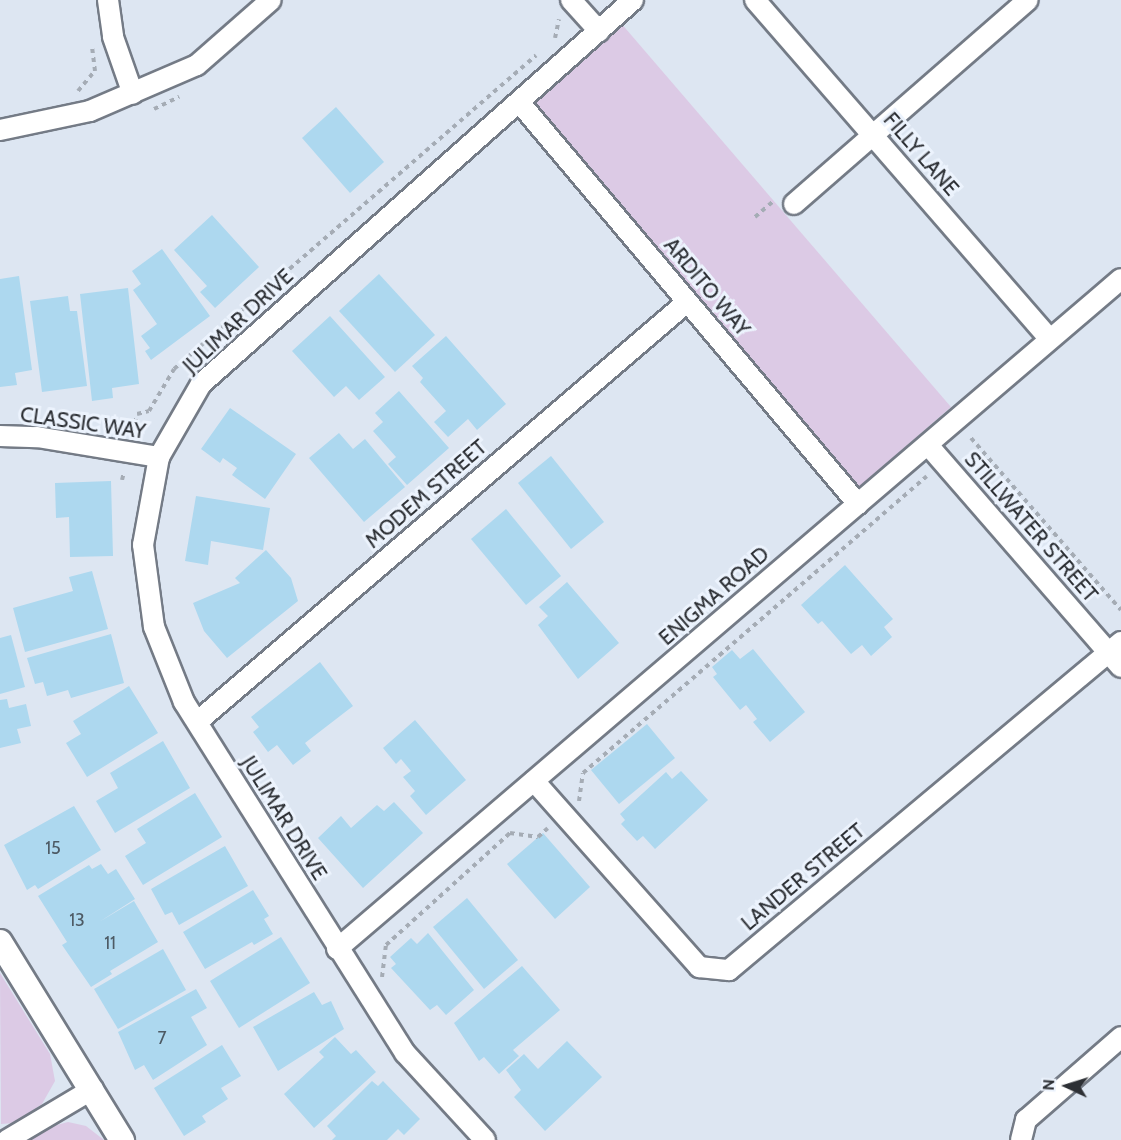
<!DOCTYPE html>
<html>
<head>
<meta charset="utf-8">
<style>
	body { margin:0 }
	#map { position:relative; width:1121px; height:1140px; overflow:hidden; background:#dde6f2; font-family:Cabin,sans-serif }
	div>[style] { position:absolute }
	[style*='--x'] { left:calc(var(--x)*1px); top:calc(var(--y)*1px); width:calc(var(--w)*1px); rotate:calc(var(--a)*1deg) }
	.green>* { inset:0; background:#dccae5 }
	.building>* { inset:0; background:#add8ef }
	.path>* { height:4px; margin-top:-2px; transform-origin:0; background:repeating-linear-gradient(90deg,#a5acb5 0 4.5px,transparent 0 9px) }
	.roads { filter:drop-shadow(2px 0 #747b86) drop-shadow(-2px 0 #747b86) drop-shadow(0 2px #747b86) drop-shadow(0 -2px #747b86) }
	.minor>* { height:20px; margin:-10px; padding:0 10px; transform-origin:10px; border-radius:10px; background:#fff }
	.tertiary>* { height:24px; margin:-12px; padding:0 12px; transform-origin:12px; border-radius:12px; background:#fff }
	span { translate:-50% -50%; white-space:nowrap; text-align:center; line-height:1.15; -webkit-text-stroke:6px #ecf3fd; paint-order:stroke }
	.number-label { font-size:18px; color:#4d5a64 }
	.number-label span { -webkit-text-stroke-width:0 }
	.street-label { font-size:21px; color:#2d3035 }
	.north { position:absolute; left:1037px; top:1056px; width:60px; height:60px; -webkit-text-stroke:4px #ecf3fd; paint-order:stroke; rotate:274deg; font-size:16px; font-weight:700; line-height:24px; text-align:center; color:#2d3035 }
	.north::after { content:''; display:block; margin:auto; width:21px; height:27px; background:#2d3035; clip-path:polygon(50% 0,100% 100%,50% 72%,0 100%) }
</style>
</head>
<body>
<div id="map">
	<div class="green">
		<i style="clip-path:polygon(620px 22px,951px 407px,859px 487px,528px 102px)"></i>
		<i style="clip-path:polygon(0 973px,50px 1054px,55px 1081px,42px 1104px,14px 1123px,1px 1124px)"></i>
		<i style="clip-path:polygon(68px 1122px,86px 1126px,104px 1140px,29px 1140px,53px 1126px)"></i>
	</div>
	<div class="building">
		<i style="clip-path:polygon(336px 107px,384px 162px,350px 193px,302px 138px)"></i>
		<i style="clip-path:polygon(212px 215px,259px 267px,215px 308px,200px 292px,207px 286px,174px 250px)"></i>
		<i style="clip-path:polygon(162px 249px,210px 316px,151px 360px,145px 351px,150px 348px,141px 336px,157px 324px,133px 290px,141px 284px,132px 271px)"></i>
		<i style="clip-path:polygon(379px 274px,435px 335px,395px 372px,339px 311px)"></i>
		<i style="clip-path:polygon(19px 276px,32px 370px,15px 373px,17px 385px,0 387px,0 279px)"></i>
		<i style="clip-path:polygon(128px 288px,139px 384px,112px 388px,113px 398px,92px 401px,80px 294px)"></i>
		<i style="clip-path:polygon(68px 296px,70px 311px,77px 311px,87px 386px,42px 392px,30px 301px)"></i>
		<i style="clip-path:polygon(330px 316px,385px 377px,359px 400px,346px 386px,334px 397px,292px 351px)"></i>
		<i style="clip-path:polygon(446px 336px,506px 404px,477px 430px,468px 419px,448px 437px,434px 422px,446px 411px,420px 382px,423px 378px,412px 366px)"></i>
		<i style="clip-path:polygon(399px 391px,449px 448px,407px 485px,388px 464px,396px 457px,373px 431px,383px 422px,375px 413px)"></i>
		<i style="clip-path:polygon(230px 408px,296px 454px,265px 499px,232px 475px,237px 468px,223px 458px,220px 463px,201px 449px)"></i>
		<i style="clip-path:polygon(339px 433px,353px 449px,365px 439px,405px 487px,364px 522px,309px 458px)"></i>
		<i style="clip-path:polygon(551px 456px,604px 522px,571px 549px,518px 483px)"></i>
		<i style="clip-path:polygon(111px 481px,113px 556px,70px 557px,69px 517px,56px 518px,55px 483px)"></i>
		<i style="clip-path:polygon(196px 496px,270px 508px,263px 550px,211px 541px,208px 565px,185px 561px)"></i>
		<i style="clip-path:polygon(506px 509px,561px 576px,526px 605px,471px 539px)"></i>
		<i style="clip-path:polygon(266px 550px,291px 578px,298px 601px,227px 658px,204px 631px,193px 603px,240px 583px,235px 578px)"></i>
		<i style="clip-path:polygon(845px 565px,893px 619px,884px 627px,892px 637px,871px 656px,862px 645px,851px 654px,822px 621px,818px 624px,801px 605px)"></i>
		<i style="clip-path:polygon(92px 571px,108px 629px,25px 652px,13px 608px,73px 591px,69px 577px)"></i>
		<i style="clip-path:polygon(567px 582px,619px 643px,578px 679px,538px 625px,548px 616px,539px 607px)"></i>
		<i style="clip-path:polygon(111px 634px,124px 683px,71px 698px,68px 690px,47px 696px,43px 682px,35px 684px,27px 658px)"></i>
		<i style="clip-path:polygon(11px 635px,25px 687px,0 694px,0 638px)"></i>
		<i style="clip-path:polygon(753px 649px,805px 712px,770px 742px,753px 722px,757px 719px,746px 705px,740px 710px,713px 677px,717px 674px,712px 667px,732px 650px,740px 659px)"></i>
		<i style="clip-path:polygon(320px 662px,353px 706px,305px 743px,311px 751px,293px 765px,277px 745px,268px 752px,253px 732px,259px 727px,251px 717px)"></i>
		<i style="clip-path:polygon(129px 686px,158px 733px,87px 777px,66px 743px,81px 734px,73px 721px)"></i>
		<i style="clip-path:polygon(7px 699px,9px 708px,26px 704px,31px 726px,17px 729px,21px 743px,0 748px,0 700px)"></i>
		<i style="clip-path:polygon(415px 720px,466px 780px,426px 815px,410px 796px,415px 791px,403px 777px,411px 771px,401px 759px,396px 764px,383px 748px)"></i>
		<i style="clip-path:polygon(647px 724px,675px 758px,619px 804px,591px 770px)"></i>
		<i style="clip-path:polygon(163px 741px,190px 788px,115px 833px,96px 801px,118px 788px,110px 773px)"></i>
		<i style="clip-path:polygon(681px 771px,708px 800px,655px 849px,643px 836px,637px 841px,621px 824px,625px 820px,620px 814px,666px 772px,672px 779px)"></i>
		<i style="clip-path:polygon(195px 793px,222px 837px,143px 885px,125px 856px,146px 843px,137px 829px)"></i>
		<i style="clip-path:polygon(394px 802px,423px 833px,363px 888px,318px 838px,341px 816px,351px 828px,377px 805px,384px 811px)"></i>
		<i style="clip-path:polygon(74px 806px,101px 850px,38px 889px,35px 885px,27px 890px,4px 845px)"></i>
		<i style="clip-path:polygon(543px 833px,590px 887px,555px 919px,507px 864px)"></i>
		<i style="clip-path:polygon(225px 846px,248px 886px,179px 925px,172px 912px,165px 915px,151px 889px)"></i>
		<i style="clip-path:polygon(101px 864px,108px 874px,116px 869px,135px 899px,99px 922px,134px 901px,158px 942px,110px 971px,112px 974px,91px 987px,62px 945px,67px 942px,38px 896px,89px 865px,92px 869px)"></i>
		<i style="clip-path:polygon(253px 890px,269px 916px,264px 919px,273px 934px,254px 945px,252px 942px,205px 969px,183px 932px)"></i>
		<i style="clip-path:polygon(467px 898px,518px 960px,484px 989px,433px 927px)"></i>
		<i style="clip-path:polygon(428px 933px,474px 990px,446px 1015px,437px 1005px,430px 1010px,391px 968px,396px 964px,390px 957px,411px 938px,417px 944px)"></i>
		<i style="clip-path:polygon(281px 937px,310px 983px,239px 1028px,210px 981px)"></i>
		<i style="clip-path:polygon(163px 949px,186px 990px,118px 1029px,94px 989px)"></i>
		<i style="clip-path:polygon(522px 966px,560px 1010px,513px 1050px,519px 1056px,499px 1074px,484px 1057px,479px 1061px,454px 1023px)"></i>
		<i style="clip-path:polygon(196px 989px,207px 1008px,191px 1017px,207px 1045px,153px 1080px,144px 1065px,135px 1070px,118px 1032px)"></i>
		<i style="clip-path:polygon(314px 992px,322px 1005px,331px 1001px,344px 1029px,278px 1071px,253px 1027px)"></i>
		<i style="clip-path:polygon(335px 1037px,351px 1054px,356px 1050px,376px 1072px,314px 1128px,284px 1094px,324px 1057px,319px 1052px)"></i>
		<i style="clip-path:polygon(567px 1041px,602px 1077px,545px 1131px,514px 1097px,521px 1090px,506px 1070px,524px 1054px,538px 1069px)"></i>
		<i style="clip-path:polygon(222px 1045px,241px 1076px,221px 1088px,228px 1099px,202px 1116px,206px 1122px,184px 1136px,154px 1088px)"></i>
		<i style="clip-path:polygon(372px 1081px,378px 1086px,383px 1081px,420px 1119px,404px 1135px,398px 1129px,387px 1140px,332px 1140px,336px 1136px,327px 1126px)"></i>
	</div>
	<div class="path">
		<i style="--x:555;--y:38;--w:19;--a:-78"></i>
		<i style="--x:78;--y:91;--w:26;--a:-50"></i>
		<i style="--x:95;--y:71;--w:26;--a:-97"></i>
		<i style="--x:154;--y:109;--w:28;--a:-26"></i>
		<i style="--x:755;--y:217;--w:23;--a:-41"></i>
		<i style="--x:133;--y:432;--w:18;--a:-77"></i>
		<i style="--x:137;--y:414;--w:12;--a:-14"></i>
		<i style="--x:149;--y:411;--w:49;--a:-59.2"></i>
		<i style="--x:174;--y:369;--w:479;--a:-40.9"></i>
		<i style="--x:971;--y:438;--w:228;--a:48.9"></i>
		<i style="--x:122;--y:480;--w:8;--a:-76"></i>
		<i style="--x:579;--y:801;--w:28;--a:-82"></i>
		<i style="--x:583;--y:773;--w:454;--a:-40.8"></i>
		<i style="--x:382;--y:977;--w:32;--a:-83"></i>
		<i style="--x:386;--y:945;--w:167;--a:-42.1"></i>
		<i style="--x:510;--y:833;--w:28;--a:8"></i>
		<i style="--x:538;--y:837;--w:13;--a:-42"></i>
	</div>
	<div class="roads">
		<div class="minor">
			<i style="--x:108;--y:0;--w:37;--a:82"></i>
			<i style="--x:113;--y:37;--w:60;--a:70.7"></i>
			<i style="--x:571;--y:0;--w:42;--a:47.9"></i>
			<i style="--x:755;--y:0;--w:449;--a:49"></i>
			<i style="--x:519;--y:102;--w:526;--a:49.86"></i>
			<i style="--x:0;--y:130;--w:92;--a:-11.9"></i>
			<i style="--x:90;--y:111;--w:116;--a:-23.3"></i>
			<i style="--x:197;--y:65;--w:98;--a:-41.3"></i>
			<i style="--x:794;--y:204;--w:310;--a:-41.1"></i>
			<i style="--x:0;--y:436;--w:37;--a:2"></i>
			<i style="--x:37;--y:437;--w:124;--a:9.3"></i>
			<i style="--x:928;--y:445;--w:294;--a:49"></i>
			<i style="--x:197;--y:722;--w:645;--a:-40.6"></i>
			<i style="--x:534;--y:781;--w:249;--a:48.4"></i>
			<i style="--x:699;--y:967;--w:30;--a:6"></i>
			<i style="--x:729;--y:970;--w:511;--a:-39.92"></i>
			<i style="--x:337;--y:949;--w:1031;--a:-40.52"></i>
			<i style="--x:7;--y:1140;--w:100;--a:-30.7"></i>
			<i style="--x:485;--y:1140;--w:118;--a:-132.6"></i>
			<i style="--x:405;--y:1053;--w:415;--a:-122.2"></i>
			<i style="--x:184;--y:702;--w:81;--a:-111.8"></i>
			<i style="--x:154;--y:627;--w:83;--a:-97.6"></i>
			<i style="--x:143;--y:545;--w:89;--a:-79.7"></i>
			<i style="--x:159;--y:457;--w:84;--a:-60.1"></i>
			<i style="--x:201;--y:384;--w:578;--a:-41.63"></i>
			<i style="--x:1021;--y:1140;--w:21;--a:-76"></i>
			<i style="--x:1026;--y:1120;--w:126;--a:-41.1"></i>
		</div>
		<div class="tertiary">
			<i style="--x:0;--y:942;--w:233;--a:58.4"></i>
		</div>
	</div>
	<div class="number-label">
		<span style="left:53px;top:848px">15</span>
		<span style="left:77px;top:920px">13</span>
		<span style="left:110px;top:943px">11</span>
		<span style="left:162px;top:1038px">7</span>
	</div>
	<div class="street-label">
		<span style="left:921px;top:154px;rotate:49deg">FILLY LANE</span>
		<span style="left:707px;top:287px;rotate:50deg">ARDITO WAY</span>
		<span style="left:238px;top:321px;rotate:-43deg">JULIMAR DRIVE</span>
		<span style="left:83px;top:423px;rotate:8deg">CLASSIC WAY</span>
		<span style="left:426px;top:494px;rotate:-41deg">MODEM STREET</span>
		<span style="left:1031px;top:527px;rotate:49deg">STILLWATER STREET</span>
		<span style="left:714px;top:596px;rotate:-41deg">ENIGMA ROAD</span>
		<span style="left:284px;top:818px;rotate:58deg">JULIMAR DRIVE</span>
		<span style="left:803px;top:877px;rotate:-40deg">LANDER STREET</span>
	</div>
	<div class="north">N</div>
</div>
</body>
</html>
